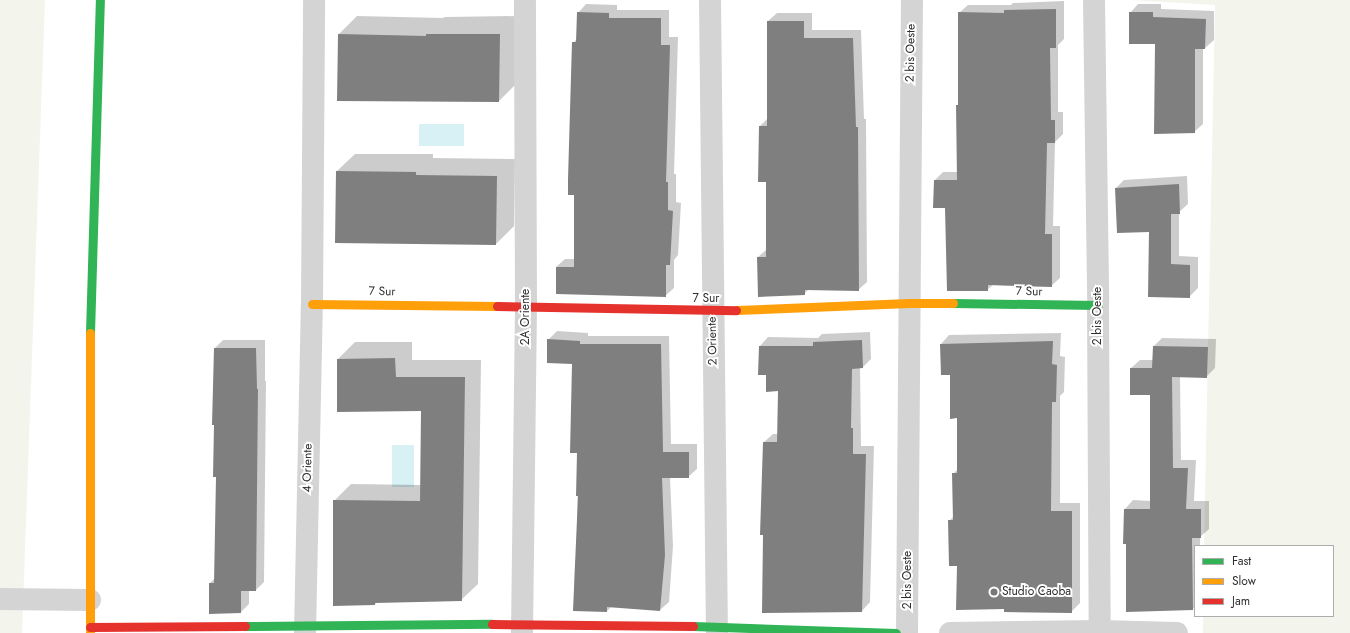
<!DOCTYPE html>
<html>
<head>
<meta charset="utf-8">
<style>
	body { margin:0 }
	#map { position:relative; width:1350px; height:633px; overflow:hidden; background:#fff; font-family:Jost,sans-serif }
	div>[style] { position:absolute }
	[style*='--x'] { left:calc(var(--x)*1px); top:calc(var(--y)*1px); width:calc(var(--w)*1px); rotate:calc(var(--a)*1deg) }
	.green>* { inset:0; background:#f3f5ec }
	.water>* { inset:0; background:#d7f1f4 }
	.shadow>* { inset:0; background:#0003 }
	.building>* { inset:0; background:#7f7f7f }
	.street>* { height:22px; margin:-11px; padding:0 11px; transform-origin:11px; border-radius:11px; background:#d4d4d4 }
	.fast>* { height:9px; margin:-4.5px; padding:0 4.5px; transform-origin:4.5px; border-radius:4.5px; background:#30b455 }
	.slow>* { height:9px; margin:-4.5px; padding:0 4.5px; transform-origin:4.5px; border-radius:4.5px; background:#ff9f0a }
	.jam>* { height:9px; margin:-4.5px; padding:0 4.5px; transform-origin:4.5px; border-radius:4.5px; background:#e5322d }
	.dots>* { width:11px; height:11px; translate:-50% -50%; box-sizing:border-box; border:2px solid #fff; border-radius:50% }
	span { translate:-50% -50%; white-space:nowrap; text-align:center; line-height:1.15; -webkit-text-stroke:4px #fff; paint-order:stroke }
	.street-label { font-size:12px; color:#2f2f2f }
	.poi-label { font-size:12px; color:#2f2f2f }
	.left { translate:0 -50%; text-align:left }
	.legend { position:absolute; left:1194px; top:545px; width:140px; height:72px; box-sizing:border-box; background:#fff; border:1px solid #acacac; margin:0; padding:5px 7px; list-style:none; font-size:12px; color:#2f2f2f }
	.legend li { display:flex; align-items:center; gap:8px; height:20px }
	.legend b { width:20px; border:1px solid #acacac }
</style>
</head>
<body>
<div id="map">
	<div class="green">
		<i style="clip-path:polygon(0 0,45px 0,22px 633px,0 633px)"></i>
		<i style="clip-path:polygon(1131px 0,1350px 0,1350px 633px,1203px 633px,1203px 616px,1333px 616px,1333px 546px,1204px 546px,1215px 5px)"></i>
	</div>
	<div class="water">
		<i style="clip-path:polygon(419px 124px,464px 124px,464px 146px,419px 146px)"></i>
		<i style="clip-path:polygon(392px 445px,414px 445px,414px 487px,392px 487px)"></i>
	</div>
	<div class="shadow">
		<i style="clip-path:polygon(1064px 1px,1064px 39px,1058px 45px,1058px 112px,1063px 112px,1063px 134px,1055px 142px,1053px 226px,1060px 226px,1060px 278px,1051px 286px,993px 285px,987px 290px,935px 180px,943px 172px,958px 172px,957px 106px,959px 103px,959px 13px,968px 5px,1011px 5px,1013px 3px)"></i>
		<i style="clip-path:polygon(586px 4px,617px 5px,617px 10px,669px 10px,669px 37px,678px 37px,674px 174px,676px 174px,676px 202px,681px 203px,678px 255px,674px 260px,674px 288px,665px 296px,556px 267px,565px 259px,575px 259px,573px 43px,577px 39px,578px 13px)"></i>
		<i style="clip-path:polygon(1138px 4px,1161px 4px,1161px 9px,1214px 11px,1214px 40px,1205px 48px,1203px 48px,1203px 124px,1194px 132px,1156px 43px,1130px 13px)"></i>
		<i style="clip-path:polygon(777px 13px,812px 13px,812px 30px,861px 30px,864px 119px,866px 119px,867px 282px,858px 290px,809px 289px,804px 294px,758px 257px,767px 249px,767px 182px,760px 126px,768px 118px,768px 21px)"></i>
		<i style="clip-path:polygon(357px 16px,443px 18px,445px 17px,517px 16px,517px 83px,499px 101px,339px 34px)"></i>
		<i style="clip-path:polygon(355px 154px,433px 154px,433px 158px,515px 159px,514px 226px,496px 244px,337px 171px)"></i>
		<i style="clip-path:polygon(1187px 176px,1188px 204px,1179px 212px,1179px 256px,1198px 257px,1198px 288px,1189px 297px,1150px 231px,1116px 188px,1124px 180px)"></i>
		<i style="clip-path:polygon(557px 331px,588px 333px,588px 336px,669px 336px,671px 444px,697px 444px,697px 469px,688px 477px,670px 477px,673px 546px,669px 602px,660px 610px,611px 607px,607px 611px,574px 610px,575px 561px,577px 558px,578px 452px,573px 363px,548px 340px)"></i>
		<i style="clip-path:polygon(870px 332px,871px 359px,863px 367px,860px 367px,861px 446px,874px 446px,870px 602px,862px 611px,764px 442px,773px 434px,778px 434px,779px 390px,767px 374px,760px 374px,760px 346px,768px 337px,818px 338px,822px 334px)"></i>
		<i style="clip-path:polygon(1061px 333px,1060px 356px,1065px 357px,1064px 392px,1060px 396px,1060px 503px,1080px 503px,1080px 603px,1071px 612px,958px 565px,949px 521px,954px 516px,953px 474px,958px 469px,958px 417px,951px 374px,942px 374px,941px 344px,949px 335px)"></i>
		<i style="clip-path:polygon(1162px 338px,1216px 339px,1215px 368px,1206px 377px,1180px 376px,1181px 460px,1196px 460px,1194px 501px,1209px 501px,1209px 529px,1200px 537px,1200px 546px,1195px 546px,1195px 607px,1193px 609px,1127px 543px,1124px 543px,1125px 509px,1133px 500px,1151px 501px,1151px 394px,1131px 368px,1140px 360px,1153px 360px,1154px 346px)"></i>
		<i style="clip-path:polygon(223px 340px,265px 340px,265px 381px,266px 381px,264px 582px,256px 590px,249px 590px,249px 604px,241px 612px,210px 583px,215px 578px,217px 476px,215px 348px)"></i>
		<i style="clip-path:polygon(355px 342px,412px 342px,412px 360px,481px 360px,478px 584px,461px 600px,378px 602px,375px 604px,334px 501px,351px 484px,421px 485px,422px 410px,338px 411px,338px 359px)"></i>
	</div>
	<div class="building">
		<i style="clip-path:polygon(1056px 9px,1056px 48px,1050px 48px,1051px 120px,1055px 120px,1055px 143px,1047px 143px,1045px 234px,1052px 234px,1052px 287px,988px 285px,988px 291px,947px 291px,945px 208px,933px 208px,934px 180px,957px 180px,956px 105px,958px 105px,958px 12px,1004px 13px,1004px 10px)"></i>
		<i style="clip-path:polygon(577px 12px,609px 13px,609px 18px,661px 18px,661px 45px,670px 45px,666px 182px,668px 182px,668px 210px,673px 211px,670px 265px,666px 265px,666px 297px,556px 294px,556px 267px,574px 267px,574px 195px,568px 195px,568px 179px,572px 42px,576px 42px)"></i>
		<i style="clip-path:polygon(1129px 12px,1153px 12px,1153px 17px,1206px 19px,1205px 49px,1195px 49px,1195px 133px,1154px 134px,1155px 44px,1129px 44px)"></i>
		<i style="clip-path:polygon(767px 21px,804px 21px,804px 38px,853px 38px,856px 127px,858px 127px,859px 291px,805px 290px,805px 295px,758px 297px,757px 257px,766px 257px,766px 182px,758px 182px,759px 126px,767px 126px)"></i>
		<i style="clip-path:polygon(338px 34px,426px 36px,426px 34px,500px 34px,499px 102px,337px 101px)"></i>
		<i style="clip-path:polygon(336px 171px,416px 172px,416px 175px,497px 176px,496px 245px,335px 243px)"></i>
		<i style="clip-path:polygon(1179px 184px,1180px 214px,1171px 214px,1171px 264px,1190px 265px,1190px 298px,1148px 297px,1149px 232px,1117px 233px,1115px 188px)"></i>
		<i style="clip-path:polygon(547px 339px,580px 341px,580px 344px,661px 344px,663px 452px,689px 452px,689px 478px,662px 478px,665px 555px,660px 611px,607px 607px,607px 612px,573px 611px,578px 496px,576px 496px,577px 453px,570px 453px,572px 364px,547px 363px)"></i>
		<i style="clip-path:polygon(862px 340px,863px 368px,852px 369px,851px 428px,853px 428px,853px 454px,866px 454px,862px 612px,762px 613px,763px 535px,760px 535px,763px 442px,777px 442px,778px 391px,766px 392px,766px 375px,758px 375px,759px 346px,813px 346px,813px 342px)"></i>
		<i style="clip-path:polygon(1053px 341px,1052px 364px,1057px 365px,1056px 402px,1052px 402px,1051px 511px,1072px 511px,1072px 613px,1004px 612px,1004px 609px,956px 610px,957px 566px,949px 566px,948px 520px,953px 520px,952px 473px,957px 473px,957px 418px,950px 419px,950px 375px,941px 375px,940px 344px)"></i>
		<i style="clip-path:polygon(1153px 346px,1208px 347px,1207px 378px,1172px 377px,1173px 468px,1188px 468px,1186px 509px,1201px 509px,1201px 538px,1192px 538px,1193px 610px,1126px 612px,1126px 544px,1123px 544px,1124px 509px,1150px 509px,1150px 395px,1130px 395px,1130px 368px,1152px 368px)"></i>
		<i style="clip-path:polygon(214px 348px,256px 348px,257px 389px,258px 389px,256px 591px,241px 591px,241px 613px,209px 614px,209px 583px,214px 583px,216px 477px,213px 477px,214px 425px,212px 425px)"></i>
		<i style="clip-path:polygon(395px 358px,396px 377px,465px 377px,462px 601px,375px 603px,375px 605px,333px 606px,333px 500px,420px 501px,421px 411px,337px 412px,337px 359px)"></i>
	</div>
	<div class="street">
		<i style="--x:710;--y:0;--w:633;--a:89.37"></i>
		<i style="--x:1094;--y:0;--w:305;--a:89.2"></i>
		<i style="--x:1098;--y:305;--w:328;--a:89.7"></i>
		<i style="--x:0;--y:599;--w:90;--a:0.6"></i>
		<i style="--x:305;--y:633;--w:329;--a:-88.8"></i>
		<i style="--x:312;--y:304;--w:304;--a:-89.6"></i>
		<i style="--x:522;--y:633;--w:327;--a:-89.3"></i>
		<i style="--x:526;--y:306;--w:306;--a:-90.2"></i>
		<i style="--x:907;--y:633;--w:633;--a:-89.55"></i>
		<i style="--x:950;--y:633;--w:150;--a:-0.8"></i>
		<i style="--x:1100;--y:631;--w:77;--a:1.5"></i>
	</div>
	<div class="fast">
		<i style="--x:953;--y:303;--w:145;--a:0.8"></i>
		<i style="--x:90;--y:333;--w:333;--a:-88.3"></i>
		<i style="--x:245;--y:626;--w:247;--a:-0.5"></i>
		<i style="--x:693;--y:626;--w:203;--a:2"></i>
	</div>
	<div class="slow">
		<i style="--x:312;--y:304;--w:185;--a:0.6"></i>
		<i style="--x:736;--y:310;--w:173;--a:-2.3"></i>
		<i style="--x:909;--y:303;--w:44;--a:0"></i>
		<i style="--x:90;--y:333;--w:300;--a:90"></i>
	</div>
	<div class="jam">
		<i style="--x:497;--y:306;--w:239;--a:1"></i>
		<i style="--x:492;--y:624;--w:201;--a:0.6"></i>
		<i style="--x:90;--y:627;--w:155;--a:-0.4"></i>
	</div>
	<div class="dots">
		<i style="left:994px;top:592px;background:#787878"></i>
	</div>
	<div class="street-label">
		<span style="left:911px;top:53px;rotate:-89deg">2 bis Oeste</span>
		<span style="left:382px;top:292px;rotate:1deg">7 Sur</span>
		<span style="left:1029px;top:292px;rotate:1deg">7 Sur</span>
		<span style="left:706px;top:299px">7 Sur</span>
		<span style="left:1098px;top:316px;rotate:-90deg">2 bis Oeste</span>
		<span style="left:526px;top:317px;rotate:-90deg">2A Oriente</span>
		<span style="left:713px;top:341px;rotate:-91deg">2 Oriente</span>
		<span style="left:308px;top:468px;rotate:-89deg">4 Oriente</span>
		<span style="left:908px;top:580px;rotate:-90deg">2 bis Oeste</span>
	</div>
	<div class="poi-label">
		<span class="left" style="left:1002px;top:592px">Studio Caoba</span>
	</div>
	<ul class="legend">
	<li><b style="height:5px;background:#30b455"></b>Fast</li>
	<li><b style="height:5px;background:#ff9f0a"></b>Slow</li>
	<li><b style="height:5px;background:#e5322d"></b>Jam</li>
	</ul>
</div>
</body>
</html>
